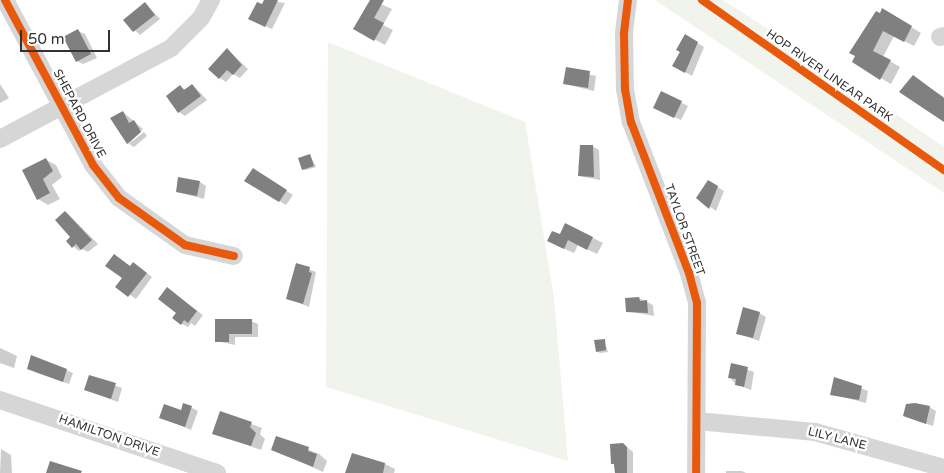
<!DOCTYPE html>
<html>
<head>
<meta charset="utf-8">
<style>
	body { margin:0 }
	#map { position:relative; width:944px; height:473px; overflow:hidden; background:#fff; font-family:"Varela Round",sans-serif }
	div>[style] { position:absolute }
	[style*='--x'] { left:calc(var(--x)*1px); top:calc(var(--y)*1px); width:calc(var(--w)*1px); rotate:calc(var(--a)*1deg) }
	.green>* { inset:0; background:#f0f4ed }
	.shadow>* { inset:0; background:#0003 }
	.building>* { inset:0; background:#808080 }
	.minor>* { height:18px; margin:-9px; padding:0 9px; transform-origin:9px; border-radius:9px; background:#d6d6d6 }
	.cycleway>* { height:8px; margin:-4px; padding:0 4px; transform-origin:4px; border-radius:4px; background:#e8590c }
	span { translate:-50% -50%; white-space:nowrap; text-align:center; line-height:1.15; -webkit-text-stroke:5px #fff; paint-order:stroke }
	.street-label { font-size:12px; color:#323232 }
	.scale { position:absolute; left:20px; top:30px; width:90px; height:22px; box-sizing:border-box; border:2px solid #323232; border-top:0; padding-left:6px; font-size:15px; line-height:18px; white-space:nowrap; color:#323232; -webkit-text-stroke:4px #fff; paint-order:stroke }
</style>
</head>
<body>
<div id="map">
	<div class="green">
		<i style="clip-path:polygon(655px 0,723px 0,810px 56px,944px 147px,944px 193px)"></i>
		<i style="clip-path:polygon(328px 42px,525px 122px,554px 298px,568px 461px,326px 387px)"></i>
	</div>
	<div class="shadow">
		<i style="clip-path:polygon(265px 0,285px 3px,272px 29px,256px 22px)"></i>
		<i style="clip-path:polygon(371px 0,392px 9px,383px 25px,393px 30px,385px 45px,355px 29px)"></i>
		<i style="clip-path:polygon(145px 3px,160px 19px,140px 35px,124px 20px)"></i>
		<i style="clip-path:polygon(883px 10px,921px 33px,914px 46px,894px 36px,883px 57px,900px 67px,891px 84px,853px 62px)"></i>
		<i style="clip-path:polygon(78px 31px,85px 34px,97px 58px,83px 64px,77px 61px)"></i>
		<i style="clip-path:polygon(686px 36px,704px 47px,692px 76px,674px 65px)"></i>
		<i style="clip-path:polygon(227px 49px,248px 69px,240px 78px,233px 74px,226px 82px,220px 78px)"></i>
		<i style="clip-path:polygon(567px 69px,596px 76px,594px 91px,565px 84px)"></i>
		<i style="clip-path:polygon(913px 77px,944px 97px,944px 121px,901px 92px)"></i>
		<i style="clip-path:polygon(0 84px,9px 98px,0 103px)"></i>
		<i style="clip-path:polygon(193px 85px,207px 100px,185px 116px,179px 112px,180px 87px,186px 90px)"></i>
		<i style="clip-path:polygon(662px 93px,688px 106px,681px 120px,661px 111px)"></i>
		<i style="clip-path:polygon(123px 112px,143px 129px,129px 144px,128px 143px)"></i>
		<i style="clip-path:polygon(144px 132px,147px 136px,134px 147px,129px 144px)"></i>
		<i style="clip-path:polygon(592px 146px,599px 150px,600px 180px,579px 176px)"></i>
		<i style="clip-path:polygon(310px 155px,316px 167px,306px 170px,303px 169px)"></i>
		<i style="clip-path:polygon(46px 160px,56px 165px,62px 177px,52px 185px,60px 199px,48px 205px,38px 199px)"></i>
		<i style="clip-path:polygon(259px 173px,293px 195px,286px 205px,246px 181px)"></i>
		<i style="clip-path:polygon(708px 181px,724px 191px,716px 211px,698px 198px)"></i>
		<i style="clip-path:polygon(200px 182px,206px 186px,204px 199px,177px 192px)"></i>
		<i style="clip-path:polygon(66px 212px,98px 244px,88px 252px,82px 249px,79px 251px,67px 241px,72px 237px)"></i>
		<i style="clip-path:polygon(560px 236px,593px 238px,603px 243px,597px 254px,578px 245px,574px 253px,558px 246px)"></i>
		<i style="clip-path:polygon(297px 265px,316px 272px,309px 307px,287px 298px)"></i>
		<i style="clip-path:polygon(131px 267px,140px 268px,152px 277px,136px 299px,117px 286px)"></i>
		<i style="clip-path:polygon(173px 293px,203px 315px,195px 326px,191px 323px,188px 327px,182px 324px)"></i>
		<i style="clip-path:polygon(639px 298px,653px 305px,654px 316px,627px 311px)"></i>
		<i style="clip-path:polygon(759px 313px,766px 317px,759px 341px,737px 333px)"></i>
		<i style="clip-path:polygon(251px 321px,258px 324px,258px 337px,235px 337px,235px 345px,216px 341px)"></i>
		<i style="clip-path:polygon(604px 340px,608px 352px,600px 353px,597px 351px)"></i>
		<i style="clip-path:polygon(0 348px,17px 356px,14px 368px,0 363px)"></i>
		<i style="clip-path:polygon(732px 365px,754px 372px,751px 390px,736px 384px,729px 377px)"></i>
		<i style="clip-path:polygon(66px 370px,73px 373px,69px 384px,35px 372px)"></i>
		<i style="clip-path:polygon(90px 376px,122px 388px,118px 402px,86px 390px)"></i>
		<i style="clip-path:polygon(835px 378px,868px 391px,866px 403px,831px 394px)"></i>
		<i style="clip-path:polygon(184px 404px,198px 411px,191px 430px,160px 417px,181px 411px)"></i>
		<i style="clip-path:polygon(929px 407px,936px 411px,933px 426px,905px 416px)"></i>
		<i style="clip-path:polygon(221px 413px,262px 428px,260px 434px,265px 439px,261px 450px,214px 433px)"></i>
		<i style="clip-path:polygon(277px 437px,319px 454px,327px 461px,323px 472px,273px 449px)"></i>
		<i style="clip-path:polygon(623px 444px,633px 452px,633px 473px,615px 473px,612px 445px)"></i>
		<i style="clip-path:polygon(1px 449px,11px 455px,12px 473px,0 473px)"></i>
		<i style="clip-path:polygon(385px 464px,395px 469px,394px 473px,348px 473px)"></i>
		<i style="clip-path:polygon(726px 471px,742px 471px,746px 473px,726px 473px)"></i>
	</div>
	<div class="building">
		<i style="clip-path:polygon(264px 0,278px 0,265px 27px,248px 19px,257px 2px,262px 4px)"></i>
		<i style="clip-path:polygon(370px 0,384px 0,374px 18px,384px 23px,374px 41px,353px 29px)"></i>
		<i style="clip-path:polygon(145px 2px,155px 15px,133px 32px,123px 20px)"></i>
		<i style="clip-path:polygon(882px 8px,912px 26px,904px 42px,883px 31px,873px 51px,891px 60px,880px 80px,852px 62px,855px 56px,849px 53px,876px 11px,880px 13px)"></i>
		<i style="clip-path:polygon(78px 29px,91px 54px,76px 62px,63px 37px)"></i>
		<i style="clip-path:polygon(685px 34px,698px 42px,685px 73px,672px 66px,680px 52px,676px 50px)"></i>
		<i style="clip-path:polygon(227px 48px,242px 65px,233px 75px,227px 70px,219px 79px,208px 69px)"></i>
		<i style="clip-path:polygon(566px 67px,590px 71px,588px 88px,563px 84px)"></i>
		<i style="clip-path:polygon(913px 75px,944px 98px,944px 122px,899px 92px)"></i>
		<i style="clip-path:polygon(192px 84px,201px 96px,178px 113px,166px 96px,180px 85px,184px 90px)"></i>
		<i style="clip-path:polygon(661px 91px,682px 101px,674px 118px,653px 108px)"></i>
		<i style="clip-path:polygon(123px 111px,129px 123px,134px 120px,141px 132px,127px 144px,110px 118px)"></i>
		<i style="clip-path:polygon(580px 145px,593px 145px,594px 177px,578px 176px)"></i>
		<i style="clip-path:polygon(310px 154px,314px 166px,302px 170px,298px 158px)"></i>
		<i style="clip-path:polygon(46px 158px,53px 171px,43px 179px,50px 193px,37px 200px,22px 170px)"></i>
		<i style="clip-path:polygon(253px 168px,287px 190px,279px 202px,244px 181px)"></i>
		<i style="clip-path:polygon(178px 177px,200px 181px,197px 196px,176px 192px)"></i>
		<i style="clip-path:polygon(708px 180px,718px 186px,709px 209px,696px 198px)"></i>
		<i style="clip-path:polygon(65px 211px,92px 240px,81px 250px,76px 244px,72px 248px,66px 241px,70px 237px,55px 220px)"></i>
		<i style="clip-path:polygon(565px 223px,593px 237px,587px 250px,568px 240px,564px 249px,547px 241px,552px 231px,560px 234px)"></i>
		<i style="clip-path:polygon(114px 254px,130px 266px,133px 262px,147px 273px,128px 297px,115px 287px,122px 278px,105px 266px)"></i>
		<i style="clip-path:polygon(296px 263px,310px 267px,309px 272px,312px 273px,303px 304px,286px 299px)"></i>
		<i style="clip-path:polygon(167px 287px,197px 311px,188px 323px,184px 320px,181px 325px,172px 318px,176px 313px,158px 299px)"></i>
		<i style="clip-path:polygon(639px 297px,640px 301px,647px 300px,648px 313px,626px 312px,625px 298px)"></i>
		<i style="clip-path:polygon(743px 307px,760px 312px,753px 338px,736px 334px)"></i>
		<i style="clip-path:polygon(215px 319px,252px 319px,252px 334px,229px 334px,229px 342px,215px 342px)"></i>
		<i style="clip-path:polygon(605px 339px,606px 350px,596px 352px,594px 340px)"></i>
		<i style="clip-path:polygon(31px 355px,67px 369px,63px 382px,27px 369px)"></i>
		<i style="clip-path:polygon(731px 363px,748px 367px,744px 387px,735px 385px,736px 379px,728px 378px)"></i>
		<i style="clip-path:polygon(89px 375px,116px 383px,111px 399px,84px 390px)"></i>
		<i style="clip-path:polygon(834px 377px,862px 386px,859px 400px,830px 395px)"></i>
		<i style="clip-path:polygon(183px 403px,192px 406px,185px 427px,159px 418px,164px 404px,181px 410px)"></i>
		<i style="clip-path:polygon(915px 403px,930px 406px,926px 424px,903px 416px,906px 404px)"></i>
		<i style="clip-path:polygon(220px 411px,252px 422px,250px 427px,256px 433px,251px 446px,212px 434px)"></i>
		<i style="clip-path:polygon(276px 436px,309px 447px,308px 451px,317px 454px,313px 467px,271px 450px)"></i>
		<i style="clip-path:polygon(623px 443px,627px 447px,627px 473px,615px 473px,614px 464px,611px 464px,610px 444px)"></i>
		<i style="clip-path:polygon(352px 453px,385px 463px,383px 473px,345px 473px)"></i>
		<i style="clip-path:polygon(50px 461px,82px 471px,81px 473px,46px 473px)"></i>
	</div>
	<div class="minor">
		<i style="--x:5;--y:0;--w:187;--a:61.9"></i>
		<i style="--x:93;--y:165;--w:42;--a:51.8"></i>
		<i style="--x:119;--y:198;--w:81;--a:35.5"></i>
		<i style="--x:185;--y:245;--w:50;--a:12.7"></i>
		<i style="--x:628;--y:0;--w:34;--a:97"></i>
		<i style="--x:624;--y:34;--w:55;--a:89"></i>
		<i style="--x:625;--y:89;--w:34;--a:80"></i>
		<i style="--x:631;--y:122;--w:162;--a:69"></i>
		<i style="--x:689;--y:273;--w:31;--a:75"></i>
		<i style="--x:697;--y:303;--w:170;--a:90.3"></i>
		<i style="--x:940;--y:37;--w:4;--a:-14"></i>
		<i style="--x:0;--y:139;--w:194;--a:-28"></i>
		<i style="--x:171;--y:48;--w:42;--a:-45"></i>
		<i style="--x:201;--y:18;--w:21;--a:-61"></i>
		<i style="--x:0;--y:400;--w:229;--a:18.6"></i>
		<i style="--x:697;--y:421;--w:119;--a:5.3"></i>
		<i style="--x:815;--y:432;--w:134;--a:15.6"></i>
	</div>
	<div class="cycleway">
		<i style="--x:5;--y:0;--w:187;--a:61.9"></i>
		<i style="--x:93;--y:165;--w:42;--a:51.8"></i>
		<i style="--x:119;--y:198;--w:81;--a:35.5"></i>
		<i style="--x:185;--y:245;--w:50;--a:12.7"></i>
		<i style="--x:628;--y:0;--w:34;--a:97"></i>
		<i style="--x:624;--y:34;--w:55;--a:89"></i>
		<i style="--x:625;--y:89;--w:34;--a:80"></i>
		<i style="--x:631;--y:122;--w:162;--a:69"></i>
		<i style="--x:689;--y:273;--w:31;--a:75"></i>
		<i style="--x:697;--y:303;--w:170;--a:90.3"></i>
		<i style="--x:702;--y:0;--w:296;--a:35.1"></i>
	</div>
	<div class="street-label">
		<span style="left:829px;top:76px;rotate:35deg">HOP RIVER LINEAR PARK</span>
		<span style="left:79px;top:114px;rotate:62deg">SHEPARD DRIVE</span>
		<span style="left:684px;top:230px;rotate:70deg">TAYLOR STREET</span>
		<span style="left:109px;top:436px;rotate:19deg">HAMILTON DRIVE</span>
		<span style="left:837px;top:439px;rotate:14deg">LILY LANE</span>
	</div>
	<div class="scale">50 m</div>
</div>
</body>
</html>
